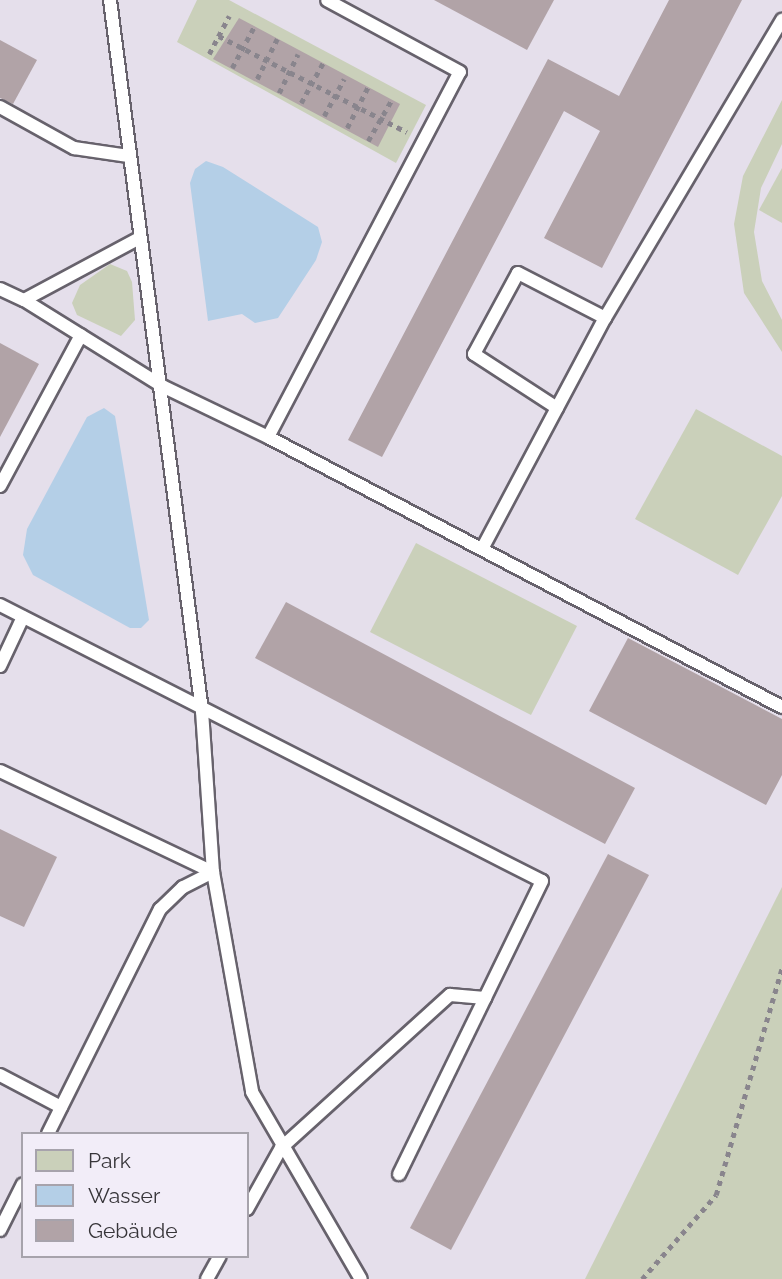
<!DOCTYPE html>
<html>
<head>
<meta charset="utf-8">
<style>
	body { margin:0 }
	#map { position:relative; width:782px; height:1279px; overflow:hidden; background:#e5dfeb; font-family:Raleway,sans-serif }
	div>[style] { position:absolute }
	[style*='--x'] { left:calc(var(--x)*1px); top:calc(var(--y)*1px); width:calc(var(--w)*1px); rotate:calc(var(--a)*1deg) }
	.green>* { inset:0; background:#cad0ba }
	.water>* { inset:0; background:#b4cfe7 }
	.building>* { inset:0; background:#b1a3a7 }
	.path>* { height:4.5px; margin-top:-2.25px; transform-origin:0; background:repeating-linear-gradient(90deg,#89858d 0 5px,transparent 0 10px) }
	.roads { filter:drop-shadow(2px 0 #67626c) drop-shadow(-2px 0 #67626c) drop-shadow(0 2px #67626c) drop-shadow(0 -2px #67626c) }
	.service>* { height:12px; margin:-6px; padding:0 6px; transform-origin:6px; border-radius:6px; background:#fff }
	span { translate:-50% -50%; white-space:nowrap; text-align:center; line-height:1.15; -webkit-text-stroke:6px #f2edf8; paint-order:stroke }
	.legend { position:absolute; left:21px; top:1132px; width:228px; height:126px; box-sizing:border-box; background:#f2edf8; border:2px solid #a7a3ac; margin:0; padding:9px 12px; list-style:none; font-size:21px; color:#373539 }
	.legend li { display:flex; align-items:center; gap:14px; height:35px }
	.legend b { width:35px; border:2px solid #a7a3ac }
</style>
</head>
<body>
<div id="map">
	<div class="green">
		<i style="clip-path:polygon(197px 0,229px 0,426px 105px,396px 163px,177px 42px)"></i>
		<i style="clip-path:polygon(782px 100px,782px 144px,761px 188px,754px 232px,762px 281px,782px 320px,782px 352px,744px 293px,734px 224px,743px 176px)"></i>
		<i style="clip-path:polygon(782px 168px,782px 223px,759px 210px)"></i>
		<i style="clip-path:polygon(110px 264px,127px 271px,132px 282px,135px 320px,121px 336px,77px 315px,72px 303px,80px 285px)"></i>
		<i style="clip-path:polygon(696px 409px,782px 456px,782px 496px,738px 575px,635px 519px)"></i>
		<i style="clip-path:polygon(416px 543px,577px 626px,531px 715px,370px 632px)"></i>
		<i style="clip-path:polygon(782px 887px,782px 1279px,585px 1279px)"></i>
	</div>
	<div class="water">
		<i style="clip-path:polygon(206px 161px,223px 167px,318px 227px,322px 242px,316px 260px,278px 318px,255px 323px,242px 314px,208px 321px,190px 183px,195px 169px)"></i>
		<i style="clip-path:polygon(104px 408px,115px 416px,149px 620px,141px 628px,130px 628px,33px 575px,23px 555px,27px 529px,87px 417px)"></i>
	</div>
	<div class="building">
		<i style="clip-path:polygon(434px 0,554px 0,527px 50px)"></i>
		<i style="clip-path:polygon(669px 0,742px 0,602px 268px,544px 238px,600px 131px,564px 111px,382px 457px,348px 440px,548px 59px,619px 96px)"></i>
		<i style="clip-path:polygon(239px 18px,400px 104px,378px 147px,213px 59px)"></i>
		<i style="clip-path:polygon(0 40px,37px 60px,13px 104px,0 98px)"></i>
		<i style="clip-path:polygon(0 343px,39px 364px,0 437px)"></i>
		<i style="clip-path:polygon(286px 602px,635px 788px,605px 844px,255px 658px)"></i>
		<i style="clip-path:polygon(628px 638px,782px 719px,782px 775px,766px 805px,589px 711px)"></i>
		<i style="clip-path:polygon(0 829px,57px 857px,24px 927px,0 916px)"></i>
		<i style="clip-path:polygon(608px 854px,649px 875px,451px 1250px,410px 1228px)"></i>
	</div>
	<div class="path">
		<i style="--x:219;--y:36;--w:211;--a:27.1"></i>
		<i style="--x:209;--y:54;--w:43;--a:-62.2"></i>
		<i style="--x:232;--y:68;--w:47;--a:-61.8"></i>
		<i style="--x:257;--y:79;--w:45;--a:-63.4"></i>
		<i style="--x:279;--y:93;--w:43;--a:-64"></i>
		<i style="--x:301;--y:103;--w:46;--a:-61.2"></i>
		<i style="--x:324;--y:116;--w:42;--a:-61.6"></i>
		<i style="--x:347;--y:128;--w:46;--a:-62.9"></i>
		<i style="--x:368;--y:141;--w:46;--a:-60.1"></i>
		<i style="--x:642;--y:1279;--w:112;--a:-48.6"></i>
		<i style="--x:716;--y:1195;--w:236;--a:-73.8"></i>
	</div>
	<div class="roads">
		<div class="service">
			<i style="--x:110;--y:0;--w:717;--a:82.63"></i>
			<i style="--x:202;--y:711;--w:161;--a:86.1"></i>
			<i style="--x:213;--y:872;--w:223;--a:79.9"></i>
			<i style="--x:252;--y:1092;--w:216;--a:59.8"></i>
			<i style="--x:0;--y:107;--w:85;--a:29"></i>
			<i style="--x:74;--y:148;--w:55;--a:8.4"></i>
			<i style="--x:0;--y:289;--w:26;--a:25"></i>
			<i style="--x:24;--y:300;--w:163;--a:31.9"></i>
			<i style="--x:162;--y:386;--w:118;--a:25.7"></i>
			<i style="--x:268;--y:437;--w:581;--a:27.71"></i>
			<i style="--x:24;--y:300;--w:129;--a:-28.2"></i>
			<i style="--x:557;--y:408;--w:99;--a:-147"></i>
			<i style="--x:474;--y:354;--w:92;--a:-61.5"></i>
			<i style="--x:518;--y:273;--w:98;--a:27.3"></i>
			<i style="--x:268;--y:437;--w:412;--a:-62.3"></i>
			<i style="--x:460;--y:72;--w:151;--a:-151.6"></i>
			<i style="--x:0;--y:486;--w:171;--a:-61.8"></i>
			<i style="--x:482;--y:549;--w:262;--a:-62"></i>
			<i style="--x:605;--y:318;--w:347;--a:-59.3"></i>
			<i style="--x:0;--y:605;--w:608;--a:26.99"></i>
			<i style="--x:542;--y:881;--w:130;--a:116"></i>
			<i style="--x:0;--y:666;--w:54;--a:-64.9"></i>
			<i style="--x:0;--y:771;--w:236;--a:25.4"></i>
			<i style="--x:213;--y:872;--w:34;--a:153"></i>
			<i style="--x:183;--y:887;--w:32;--a:136"></i>
			<i style="--x:160;--y:909;--w:251;--a:116.5"></i>
			<i style="--x:0;--y:1075;--w:69;--a:27.7"></i>
			<i style="--x:247;--y:1209;--w:70;--a:-60.9"></i>
			<i style="--x:281;--y:1148;--w:228;--a:-42.2"></i>
			<i style="--x:450;--y:995;--w:35;--a:5"></i>
			<i style="--x:485;--y:998;--w:196;--a:116"></i>
			<i style="--x:0;--y:1230;--w:51;--a:-63.4"></i>
			<i style="--x:207;--y:1279;--w:26;--a:-61"></i>
		</div>
	</div>
	<ul class="legend">
	<li><b style="height:19px;background:#cad0ba"></b>Park</li>
	<li><b style="height:19px;background:#b4cfe7"></b>Wasser</li>
	<li><b style="height:19px;background:#b1a3a7"></b>Gebäude</li>
	</ul>
</div>
</body>
</html>
